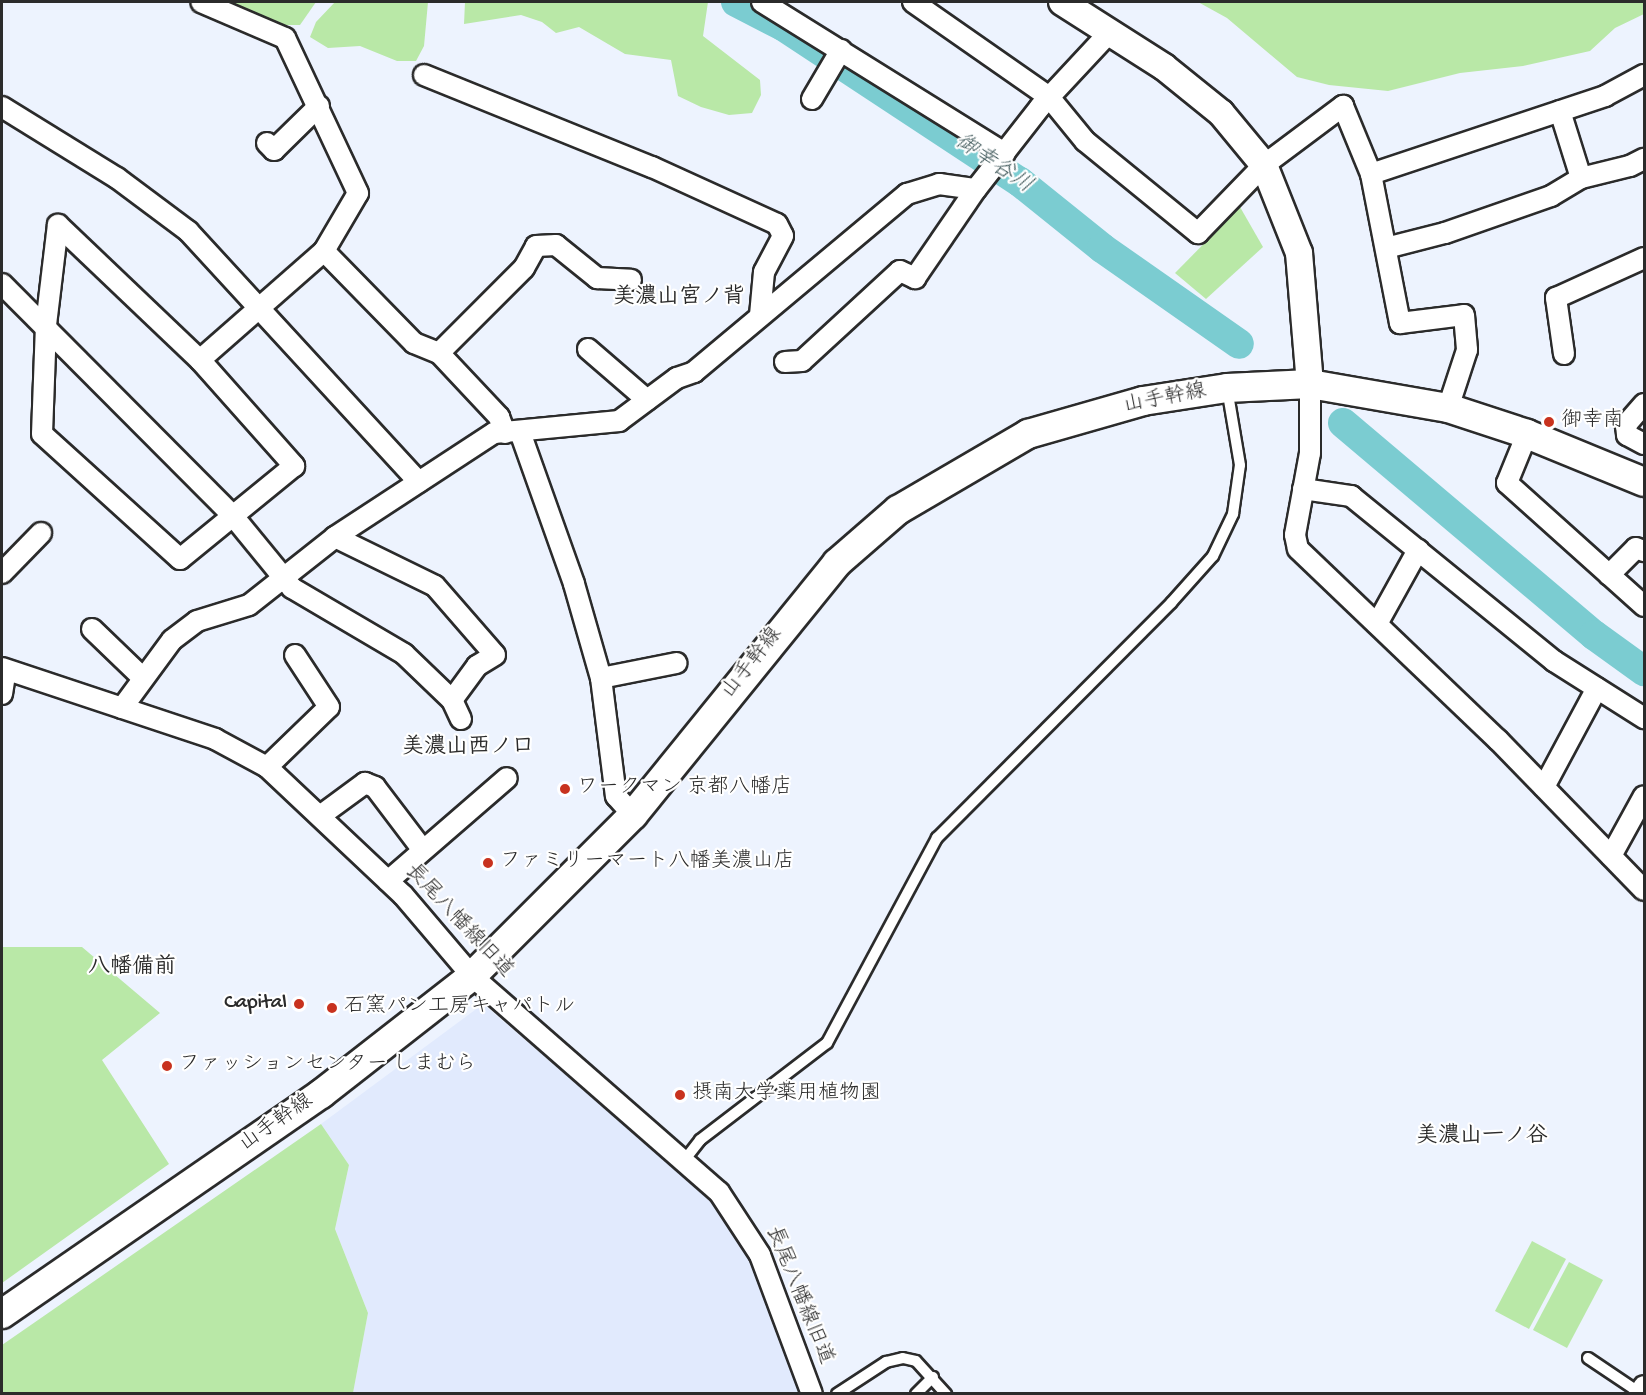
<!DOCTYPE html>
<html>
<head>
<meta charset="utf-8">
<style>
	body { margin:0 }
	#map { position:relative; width:1646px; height:1395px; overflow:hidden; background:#edf3fe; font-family:"Gochi Hand","Klee One",sans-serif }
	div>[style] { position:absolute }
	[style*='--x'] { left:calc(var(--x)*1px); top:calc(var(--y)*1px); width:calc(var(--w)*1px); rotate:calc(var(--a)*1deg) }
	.built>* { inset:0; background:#e1eafd }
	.green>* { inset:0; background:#b9e8a7 }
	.river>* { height:30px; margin:-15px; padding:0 15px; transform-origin:15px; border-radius:15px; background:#7bccd1 }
	.roads { filter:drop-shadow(2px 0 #2b2b2b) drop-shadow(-2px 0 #2b2b2b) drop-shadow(0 2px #2b2b2b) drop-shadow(0 -2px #2b2b2b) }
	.service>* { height:10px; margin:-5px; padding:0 5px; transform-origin:5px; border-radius:5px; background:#fff }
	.minor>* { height:20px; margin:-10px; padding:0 10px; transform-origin:10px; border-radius:10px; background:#fff }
	.tertiary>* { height:26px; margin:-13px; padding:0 13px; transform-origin:13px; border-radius:13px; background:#fff }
	.secondary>* { height:28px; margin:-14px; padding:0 14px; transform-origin:14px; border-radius:14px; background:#fff }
	.dots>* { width:16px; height:16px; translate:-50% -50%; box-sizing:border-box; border:3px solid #fff; border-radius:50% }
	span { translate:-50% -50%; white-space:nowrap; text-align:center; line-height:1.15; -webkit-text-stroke:4.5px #fff; paint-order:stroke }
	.street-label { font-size:21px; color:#2b2b2b }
	.poi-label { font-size:21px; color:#2b2b2b }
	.left { translate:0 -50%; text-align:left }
	.right { translate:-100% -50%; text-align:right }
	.water-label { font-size:22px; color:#435b5d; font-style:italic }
	.neighbourhood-label { font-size:22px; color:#2b2b2b; font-weight:700 }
	.frame { position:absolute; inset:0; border:3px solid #2b2b2b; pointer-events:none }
</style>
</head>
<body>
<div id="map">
	<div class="built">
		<i style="clip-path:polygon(483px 1004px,702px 1192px,732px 1227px,753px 1262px,808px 1393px,353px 1393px,368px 1313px,335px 1229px,349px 1165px,321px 1124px)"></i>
	</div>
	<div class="green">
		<i style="clip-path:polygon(230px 2px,316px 2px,300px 25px,282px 25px,247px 13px)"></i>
		<i style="clip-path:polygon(335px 2px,428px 2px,424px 46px,416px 61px,397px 61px,360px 46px,328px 48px,310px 37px,316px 22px)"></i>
		<i style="clip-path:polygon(465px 2px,708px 2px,703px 36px,760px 80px,761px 95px,752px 113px,729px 115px,701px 107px,678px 96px,671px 60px,625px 54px,579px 27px,556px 33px,542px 22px,521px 15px,464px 24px)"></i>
		<i style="clip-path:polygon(1198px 2px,1644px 2px,1644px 14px,1615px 28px,1590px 51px,1523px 66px,1460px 73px,1388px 91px,1329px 85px,1297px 77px,1227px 18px)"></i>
		<i style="clip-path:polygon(1240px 207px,1263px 247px,1206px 299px,1175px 273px)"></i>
		<i style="clip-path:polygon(2px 947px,82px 947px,160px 1013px,102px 1060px,169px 1164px,2px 1283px)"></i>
		<i style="clip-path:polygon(321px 1124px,349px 1165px,335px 1229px,368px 1313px,353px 1393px,2px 1393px,2px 1345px)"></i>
		<i style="clip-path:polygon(1532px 1241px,1566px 1259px,1529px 1329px,1495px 1311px)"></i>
		<i style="clip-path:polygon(1569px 1262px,1603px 1280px,1567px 1348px,1533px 1330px)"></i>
	</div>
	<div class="river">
		<i style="--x:736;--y:2;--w:53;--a:27.1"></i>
		<i style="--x:783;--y:26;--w:284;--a:33.4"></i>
		<i style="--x:1020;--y:182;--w:105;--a:38.8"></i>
		<i style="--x:1102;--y:248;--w:167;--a:35"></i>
		<i style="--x:1343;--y:423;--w:329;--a:40.2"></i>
		<i style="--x:1594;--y:635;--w:62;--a:35.8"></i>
	</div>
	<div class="roads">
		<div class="service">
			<i style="--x:683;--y:1162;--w:28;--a:-52"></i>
			<i style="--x:700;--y:1140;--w:160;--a:-37.4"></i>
			<i style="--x:827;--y:1043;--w:233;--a:-61.8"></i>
			<i style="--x:937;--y:838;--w:332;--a:-45.1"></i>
			<i style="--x:1171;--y:603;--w:63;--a:-48.2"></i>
			<i style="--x:1213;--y:556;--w:47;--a:-64.5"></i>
			<i style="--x:1233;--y:514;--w:49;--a:-81.9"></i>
			<i style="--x:1240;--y:465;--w:78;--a:-99.6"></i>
			<i style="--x:1588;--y:1358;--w:63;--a:33.9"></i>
			<i style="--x:837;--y:1394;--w:59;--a:-33.1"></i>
			<i style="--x:886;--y:1362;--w:17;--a:-13"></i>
			<i style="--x:903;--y:1358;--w:13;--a:13"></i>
			<i style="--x:916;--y:1361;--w:45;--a:47.7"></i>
			<i style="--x:916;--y:1394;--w:24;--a:-45"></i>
		</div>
		<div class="minor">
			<i style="--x:762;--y:2;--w:286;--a:31.9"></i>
			<i style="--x:913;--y:2;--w:166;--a:34.9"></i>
			<i style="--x:1049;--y:97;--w:57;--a:50.7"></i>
			<i style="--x:1085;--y:141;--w:146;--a:39.2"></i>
			<i style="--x:1198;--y:233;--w:95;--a:-45.9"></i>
			<i style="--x:1264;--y:165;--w:99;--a:-36.8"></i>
			<i style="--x:1343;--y:106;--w:74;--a:67.6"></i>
			<i style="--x:1371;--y:174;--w:152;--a:79"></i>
			<i style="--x:1400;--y:323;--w:64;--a:-7.1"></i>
			<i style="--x:1464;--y:315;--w:35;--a:85"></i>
			<i style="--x:1467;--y:350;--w:61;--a:108.1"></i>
			<i style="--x:424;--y:75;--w:246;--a:22"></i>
			<i style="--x:652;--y:167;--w:137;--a:24.5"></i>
			<i style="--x:777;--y:224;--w:13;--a:63"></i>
			<i style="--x:783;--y:236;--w:41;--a:117.8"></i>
			<i style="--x:764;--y:272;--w:43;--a:95.3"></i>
			<i style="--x:812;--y:99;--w:57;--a:-59.4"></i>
			<i style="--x:2;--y:107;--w:135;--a:31.7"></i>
			<i style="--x:117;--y:178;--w:89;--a:36.7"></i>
			<i style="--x:188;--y:231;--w:341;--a:47.4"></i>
			<i style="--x:1560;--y:111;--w:70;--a:72.6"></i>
			<i style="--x:267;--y:143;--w:10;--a:45"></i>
			<i style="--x:274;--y:150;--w:63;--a:-44.4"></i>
			<i style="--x:1371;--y:174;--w:247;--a:-18.4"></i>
			<i style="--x:1605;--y:96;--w:44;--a:-28.3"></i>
			<i style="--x:58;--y:225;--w:196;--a:43.6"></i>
			<i style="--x:200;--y:360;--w:142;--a:48.4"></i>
			<i style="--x:294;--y:466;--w:147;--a:140.8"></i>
			<i style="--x:180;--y:559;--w:186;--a:-137.8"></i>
			<i style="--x:42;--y:434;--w:109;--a:-87.9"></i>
			<i style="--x:46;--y:325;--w:101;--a:-83.2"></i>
			<i style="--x:1386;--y:248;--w:61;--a:-14.3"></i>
			<i style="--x:1445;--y:233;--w:112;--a:-19.2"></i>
			<i style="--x:1551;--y:196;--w:35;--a:-31"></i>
			<i style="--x:1581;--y:178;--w:50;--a:-13.8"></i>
			<i style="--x:1630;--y:166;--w:16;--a:-27"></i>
			<i style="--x:324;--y:251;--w:129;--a:45.6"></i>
			<i style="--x:414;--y:343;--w:27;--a:22"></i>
			<i style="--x:439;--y:353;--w:88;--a:46.8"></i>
			<i style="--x:499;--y:417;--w:17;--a:69"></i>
			<i style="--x:2;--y:284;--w:327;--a:45.1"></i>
			<i style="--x:233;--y:516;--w:93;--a:50.7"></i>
			<i style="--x:292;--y:588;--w:130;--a:30.5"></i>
			<i style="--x:404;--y:654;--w:66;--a:43.8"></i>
			<i style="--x:452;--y:700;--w:21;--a:65"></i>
			<i style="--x:588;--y:349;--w:78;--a:40.8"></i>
			<i style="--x:439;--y:353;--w:120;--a:-45"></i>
			<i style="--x:524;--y:268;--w:25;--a:-61"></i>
			<i style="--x:536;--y:246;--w:20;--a:-3"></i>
			<i style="--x:556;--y:245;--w:53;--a:38.8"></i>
			<i style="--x:597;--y:278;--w:34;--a:3"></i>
			<i style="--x:1564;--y:354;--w:57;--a:-98.1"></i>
			<i style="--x:1556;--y:298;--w:97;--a:-24.4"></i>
			<i style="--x:200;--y:360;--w:165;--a:-41.3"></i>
			<i style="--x:324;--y:251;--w:67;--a:-59.6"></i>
			<i style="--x:358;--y:193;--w:171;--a:-115.2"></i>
			<i style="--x:285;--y:38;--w:91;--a:-156.8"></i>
			<i style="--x:785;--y:362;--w:17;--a:-3"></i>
			<i style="--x:802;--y:361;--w:133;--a:-42.6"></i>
			<i style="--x:900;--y:271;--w:17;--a:25"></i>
			<i style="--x:915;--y:278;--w:108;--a:-55.6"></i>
			<i style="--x:1310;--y:384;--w:69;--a:90"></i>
			<i style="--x:1310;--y:453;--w:83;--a:100.4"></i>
			<i style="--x:1295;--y:535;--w:14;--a:78"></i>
			<i style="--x:1298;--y:549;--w:277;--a:43.7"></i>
			<i style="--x:1498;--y:740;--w:209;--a:45.8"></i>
			<i style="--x:1644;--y:404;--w:28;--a:131"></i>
			<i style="--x:1626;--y:425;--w:10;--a:84"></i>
			<i style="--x:1627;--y:435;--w:19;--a:28"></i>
			<i style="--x:520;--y:432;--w:161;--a:70.4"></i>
			<i style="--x:574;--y:584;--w:98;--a:74"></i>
			<i style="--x:601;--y:678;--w:119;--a:82.8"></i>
			<i style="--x:616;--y:796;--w:25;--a:48"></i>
			<i style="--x:1527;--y:434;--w:53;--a:112.2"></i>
			<i style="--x:1507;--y:483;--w:184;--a:41.9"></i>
			<i style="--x:1303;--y:489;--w:49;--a:8.3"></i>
			<i style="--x:1351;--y:496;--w:262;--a:39.1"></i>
			<i style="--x:1554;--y:661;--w:107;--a:32.3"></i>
			<i style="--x:335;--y:537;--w:111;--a:26.1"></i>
			<i style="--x:435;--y:586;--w:91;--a:49"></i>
			<i style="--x:495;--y:655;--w:21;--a:149"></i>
			<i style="--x:477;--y:666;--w:42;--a:126.3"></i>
			<i style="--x:2;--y:573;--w:56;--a:-45.7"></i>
			<i style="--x:1609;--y:575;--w:38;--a:-45"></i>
			<i style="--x:1636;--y:548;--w:9;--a:21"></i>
			<i style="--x:1377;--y:624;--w:85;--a:-61"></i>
			<i style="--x:92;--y:629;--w:71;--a:43.9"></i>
			<i style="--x:2;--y:668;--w:225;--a:18.4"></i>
			<i style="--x:215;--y:739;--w:59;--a:28.3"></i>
			<i style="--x:267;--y:767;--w:187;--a:43.3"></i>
			<i style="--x:403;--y:895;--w:106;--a:49.6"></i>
			<i style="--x:472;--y:976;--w:328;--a:41.2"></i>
			<i style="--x:719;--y:1192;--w:75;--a:56.9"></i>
			<i style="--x:760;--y:1255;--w:148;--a:69.5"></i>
			<i style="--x:601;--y:678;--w:77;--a:-11.2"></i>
			<i style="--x:2;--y:694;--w:24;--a:-81"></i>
			<i style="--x:122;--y:708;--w:84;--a:-53.7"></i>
			<i style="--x:172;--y:640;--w:31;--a:-37"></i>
			<i style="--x:197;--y:621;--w:54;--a:-17.1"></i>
			<i style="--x:249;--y:605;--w:110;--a:-38.3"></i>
			<i style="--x:335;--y:537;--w:190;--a:-33.2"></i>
			<i style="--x:494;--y:433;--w:126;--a:-5.5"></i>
			<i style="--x:619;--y:421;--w:72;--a:-36.6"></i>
			<i style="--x:677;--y:378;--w:18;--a:-19"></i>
			<i style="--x:694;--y:372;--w:278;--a:-39.9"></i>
			<i style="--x:907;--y:194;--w:34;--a:-17"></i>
			<i style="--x:939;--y:184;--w:37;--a:8"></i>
			<i style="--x:976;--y:189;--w:104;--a:-52"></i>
			<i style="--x:1040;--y:107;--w:103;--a:-47"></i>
			<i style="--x:267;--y:767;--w:86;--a:-44.1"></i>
			<i style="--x:329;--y:707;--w:62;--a:-123.2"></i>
			<i style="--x:1544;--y:787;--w:112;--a:-61.8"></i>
			<i style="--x:320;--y:816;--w:56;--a:-36.3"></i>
			<i style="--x:365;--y:783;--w:11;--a:22"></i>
			<i style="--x:375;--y:787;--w:78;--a:52.8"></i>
			<i style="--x:1611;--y:856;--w:68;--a:-61.2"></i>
			<i style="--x:388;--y:881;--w:157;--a:-40.9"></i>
			<i style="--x:1639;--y:1394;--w:9;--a:-58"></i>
		</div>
		<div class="tertiary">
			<i style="--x:1062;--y:2;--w:121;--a:32.5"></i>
			<i style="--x:1164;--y:67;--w:73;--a:38.9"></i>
			<i style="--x:1221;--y:113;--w:67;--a:50.4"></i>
			<i style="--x:1264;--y:165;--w:95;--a:68.3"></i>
			<i style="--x:1299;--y:253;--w:131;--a:85.2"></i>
		</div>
		<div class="secondary">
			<i style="--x:2;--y:1314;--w:388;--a:-34.6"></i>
			<i style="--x:321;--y:1094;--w:192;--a:-38"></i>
			<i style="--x:472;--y:976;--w:228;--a:-45"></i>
			<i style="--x:633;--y:815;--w:324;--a:-51"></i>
			<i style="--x:837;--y:563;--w:81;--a:-41"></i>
			<i style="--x:898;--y:510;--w:151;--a:-30.3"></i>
			<i style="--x:1028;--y:434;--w:120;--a:-16"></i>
			<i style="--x:1143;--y:401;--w:85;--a:-8.8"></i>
			<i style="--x:1227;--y:388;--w:83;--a:-2.8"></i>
			<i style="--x:1310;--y:384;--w:140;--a:9.9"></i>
			<i style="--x:1448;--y:408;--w:83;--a:18.2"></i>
			<i style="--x:1527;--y:434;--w:126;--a:22.3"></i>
		</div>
	</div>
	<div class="dots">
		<i style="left:1549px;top:422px;background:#c8321e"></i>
		<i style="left:565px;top:789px;background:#c8321e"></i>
		<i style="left:488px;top:863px;background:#c8321e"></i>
		<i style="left:299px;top:1004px;background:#c8321e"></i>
		<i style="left:332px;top:1008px;background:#c8321e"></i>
		<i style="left:167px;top:1066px;background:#c8321e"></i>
		<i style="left:680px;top:1095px;background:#c8321e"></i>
	</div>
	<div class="street-label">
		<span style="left:1165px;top:400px;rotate:-11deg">山手幹線</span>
		<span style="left:753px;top:664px;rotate:-52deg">山手幹線</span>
		<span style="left:458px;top:922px;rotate:47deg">長尾八幡線旧道</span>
		<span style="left:277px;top:1124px;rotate:-35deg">山手幹線</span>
		<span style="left:798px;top:1296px;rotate:68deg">長尾八幡線旧道</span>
	</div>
	<div class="poi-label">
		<span class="left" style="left:1561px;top:422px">御幸南</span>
		<span class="left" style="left:577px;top:789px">ワークマン 京都八幡店</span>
		<span class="left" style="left:500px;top:863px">ファミリーマート八幡美濃山店</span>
		<span class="right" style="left:287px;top:1004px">Capital</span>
		<span class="left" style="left:344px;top:1008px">石窯パン工房キャパトル</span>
		<span class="left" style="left:179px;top:1066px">ファッションセンター しまむら</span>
		<span class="left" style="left:692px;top:1095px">摂南大学薬用植物園</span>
	</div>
	<div class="water-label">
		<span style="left:993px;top:165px;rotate:34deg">御幸谷川</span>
	</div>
	<div class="neighbourhood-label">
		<span style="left:679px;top:299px">美濃山宮ノ背</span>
		<span style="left:468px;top:749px">美濃山西ノ口</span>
		<span style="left:132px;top:969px">八幡備前</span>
		<span style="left:1482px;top:1138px">美濃山一ノ谷</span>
	</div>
	<div class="frame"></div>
</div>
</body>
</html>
